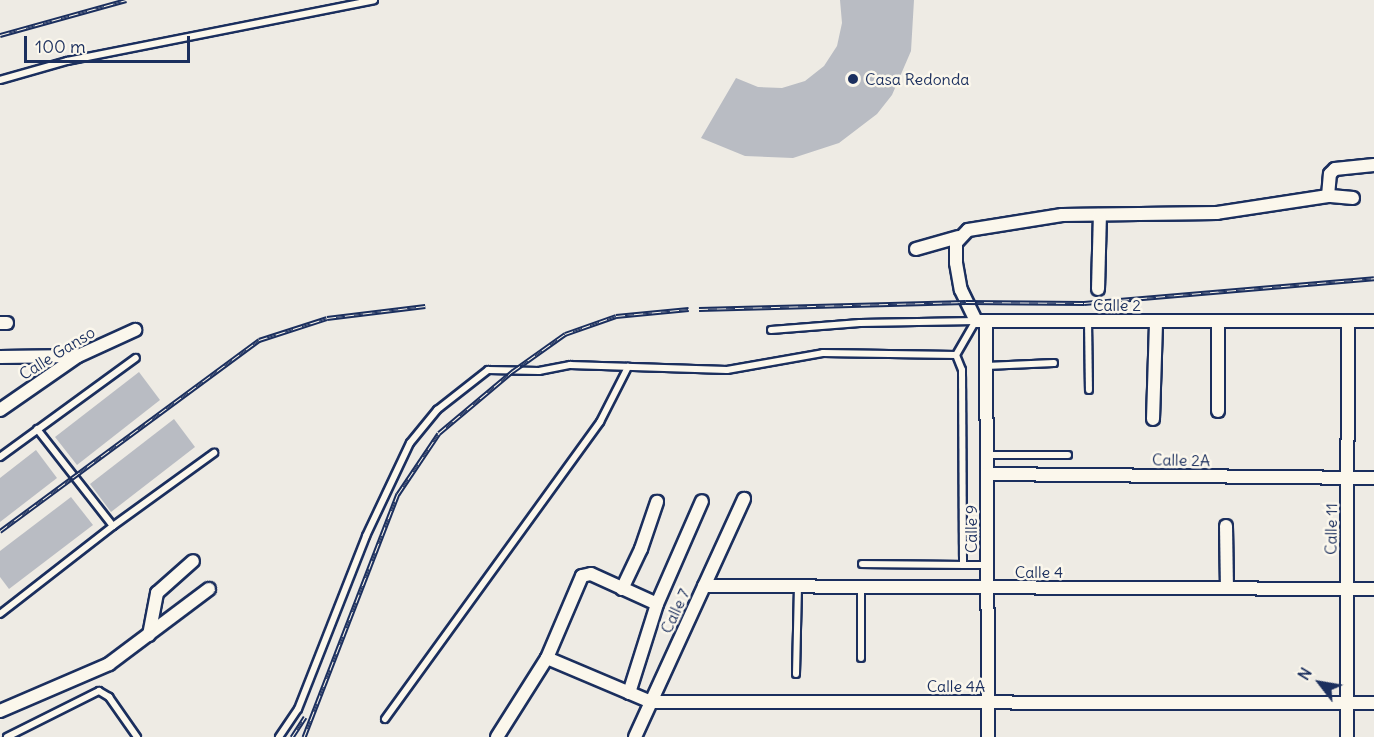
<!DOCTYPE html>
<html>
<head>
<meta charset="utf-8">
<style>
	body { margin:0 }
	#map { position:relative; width:1374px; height:737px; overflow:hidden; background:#eeebe4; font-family:Delius,sans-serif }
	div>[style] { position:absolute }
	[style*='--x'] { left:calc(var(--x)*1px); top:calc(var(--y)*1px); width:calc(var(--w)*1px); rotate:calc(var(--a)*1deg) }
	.building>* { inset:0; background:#b9bcc3 }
	.roads { filter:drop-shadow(2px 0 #1b2f5e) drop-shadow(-2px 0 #1b2f5e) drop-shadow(0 2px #1b2f5e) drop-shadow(0 -2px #1b2f5e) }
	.service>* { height:6px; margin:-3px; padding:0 3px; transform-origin:3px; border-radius:3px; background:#fbf7ec }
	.minor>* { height:12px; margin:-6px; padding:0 6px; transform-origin:6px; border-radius:6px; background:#fbf7ec }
	.rail>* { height:5px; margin-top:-2.5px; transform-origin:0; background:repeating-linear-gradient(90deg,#fbf7ec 0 9px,#1b2f5e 0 18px); box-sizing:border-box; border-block:2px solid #1b2f5e }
	.dots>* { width:16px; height:16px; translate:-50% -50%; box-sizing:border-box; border:3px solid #fbf7ec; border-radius:50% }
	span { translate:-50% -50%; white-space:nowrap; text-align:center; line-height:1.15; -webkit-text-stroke:5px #fbf7ec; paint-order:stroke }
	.poi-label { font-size:16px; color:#1b2f5e }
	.left { translate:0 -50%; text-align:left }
	.street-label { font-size:16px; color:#1b2f5e }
	.north { position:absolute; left:1290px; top:653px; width:60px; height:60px; -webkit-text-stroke:4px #fbf7ec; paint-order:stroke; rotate:301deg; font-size:16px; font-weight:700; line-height:24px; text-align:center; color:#1b2f5e }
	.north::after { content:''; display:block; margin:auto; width:21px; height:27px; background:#1b2f5e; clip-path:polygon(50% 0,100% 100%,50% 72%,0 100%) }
	.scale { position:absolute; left:24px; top:36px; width:166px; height:27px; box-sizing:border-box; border:3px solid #1b2f5e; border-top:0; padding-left:8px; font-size:18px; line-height:21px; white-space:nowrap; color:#1b2f5e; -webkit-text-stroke:4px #fbf7ec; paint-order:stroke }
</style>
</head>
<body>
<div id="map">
	<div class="building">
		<i style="clip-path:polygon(840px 0,914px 0,911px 51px,892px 95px,877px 114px,839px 143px,793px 158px,745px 156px,701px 138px,736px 78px,758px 87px,782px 88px,805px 81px,824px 66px,837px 46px,842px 23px)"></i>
		<i style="clip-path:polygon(139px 372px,160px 400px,77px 465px,55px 437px)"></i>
		<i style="clip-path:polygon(174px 419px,195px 447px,111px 512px,90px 484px)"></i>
		<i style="clip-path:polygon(36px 450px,57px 478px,0 522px,0 478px)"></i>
		<i style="clip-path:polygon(71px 497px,93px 525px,9px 589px,0 577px,0 551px)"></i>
	</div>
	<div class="roads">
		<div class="service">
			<i style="--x:0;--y:80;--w:70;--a:-15.8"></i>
			<i style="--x:67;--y:61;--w:313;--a:-11.2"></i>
			<i style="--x:1088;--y:321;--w:69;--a:89.2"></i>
			<i style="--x:771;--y:330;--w:89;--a:-4.5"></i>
			<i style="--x:860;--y:323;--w:116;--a:-1"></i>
			<i style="--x:956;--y:355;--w:39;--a:-60"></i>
			<i style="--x:986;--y:366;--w:68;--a:-2.5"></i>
			<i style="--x:37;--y:429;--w:123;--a:51.9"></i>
			<i style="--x:987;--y:455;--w:81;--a:0"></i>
			<i style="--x:0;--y:457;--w:168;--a:-36.1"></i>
			<i style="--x:963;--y:565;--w:24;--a:0"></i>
			<i style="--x:861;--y:587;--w:71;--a:90"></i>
			<i style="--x:0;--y:614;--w:143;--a:-37.9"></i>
			<i style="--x:113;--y:526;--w:125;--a:-35.9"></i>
			<i style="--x:796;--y:674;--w:87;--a:-88.7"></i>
			<i style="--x:385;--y:719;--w:367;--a:-54.1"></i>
			<i style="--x:600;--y:422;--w:62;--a:-63"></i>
			<i style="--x:7;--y:737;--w:103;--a:-26.6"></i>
			<i style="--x:99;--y:691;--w:12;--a:31"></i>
			<i style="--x:109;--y:697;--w:49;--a:55"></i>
			<i style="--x:279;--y:737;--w:34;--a:-56"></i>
			<i style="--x:298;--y:709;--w:186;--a:-68.5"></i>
			<i style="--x:366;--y:536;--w:103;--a:-64.7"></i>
			<i style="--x:410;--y:443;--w:43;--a:-50.7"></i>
			<i style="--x:437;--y:410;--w:65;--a:-38.1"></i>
			<i style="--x:488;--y:370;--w:51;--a:1.1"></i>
			<i style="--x:539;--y:371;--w:32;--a:-11"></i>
			<i style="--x:570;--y:365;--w:157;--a:1.8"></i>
			<i style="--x:727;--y:370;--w:97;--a:-10"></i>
			<i style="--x:823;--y:353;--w:133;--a:0.9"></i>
			<i style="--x:956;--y:355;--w:16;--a:68"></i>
			<i style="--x:962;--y:370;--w:195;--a:89.7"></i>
			<i style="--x:963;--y:565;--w:101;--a:-179.4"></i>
		</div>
		<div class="minor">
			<i style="--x:1328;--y:196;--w:22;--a:-85"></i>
			<i style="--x:1330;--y:174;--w:7;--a:-45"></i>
			<i style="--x:1335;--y:169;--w:39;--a:-6"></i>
			<i style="--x:1353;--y:198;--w:25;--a:-175"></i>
			<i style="--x:1328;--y:196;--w:112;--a:171.3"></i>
			<i style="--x:1217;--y:213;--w:155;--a:179.3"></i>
			<i style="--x:1062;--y:215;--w:95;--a:170.9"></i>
			<i style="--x:968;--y:230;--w:18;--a:133"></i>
			<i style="--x:956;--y:243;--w:20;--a:90"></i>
			<i style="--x:956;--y:263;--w:27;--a:80"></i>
			<i style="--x:961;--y:290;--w:34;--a:64"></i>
			<i style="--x:976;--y:321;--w:398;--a:0"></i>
			<i style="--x:916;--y:249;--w:44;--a:-15.9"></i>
			<i style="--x:1098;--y:289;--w:74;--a:-88.5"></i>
			<i style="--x:986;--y:321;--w:416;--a:89.7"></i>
			<i style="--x:1218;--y:321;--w:90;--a:90"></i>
			<i style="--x:0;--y:323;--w:7;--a:0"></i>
			<i style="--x:0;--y:357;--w:77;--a:-0.7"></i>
			<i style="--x:0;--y:410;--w:95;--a:-34.7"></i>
			<i style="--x:78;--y:356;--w:63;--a:-24.5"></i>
			<i style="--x:1153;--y:419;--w:98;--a:-88.2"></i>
			<i style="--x:987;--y:474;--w:387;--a:0.6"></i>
			<i style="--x:1226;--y:526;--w:62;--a:89.1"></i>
			<i style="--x:704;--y:586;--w:670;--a:0.26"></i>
			<i style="--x:622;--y:589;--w:44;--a:-64.6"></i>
			<i style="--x:641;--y:549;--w:50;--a:-71.2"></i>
			<i style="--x:149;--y:635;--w:43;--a:-79.2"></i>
			<i style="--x:157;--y:593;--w:48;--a:-41.6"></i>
			<i style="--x:547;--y:658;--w:113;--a:22.9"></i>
			<i style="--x:651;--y:702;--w:723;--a:0.08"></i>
			<i style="--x:629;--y:693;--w:93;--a:-72.5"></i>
			<i style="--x:657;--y:604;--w:112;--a:-66.4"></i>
			<i style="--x:0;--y:711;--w:119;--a:-23.3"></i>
			<i style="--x:109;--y:664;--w:125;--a:-36.9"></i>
			<i style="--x:497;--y:737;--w:93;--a:-57.7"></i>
			<i style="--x:547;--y:658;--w:89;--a:-66.9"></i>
			<i style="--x:582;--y:576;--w:9;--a:-13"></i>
			<i style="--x:591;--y:574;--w:72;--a:24.4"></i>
			<i style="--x:635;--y:737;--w:262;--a:-65.4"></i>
			<i style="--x:1347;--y:737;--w:416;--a:-89.9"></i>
		</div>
	</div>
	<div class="rail">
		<i style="--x:0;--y:35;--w:131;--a:-15.5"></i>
		<i style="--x:699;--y:309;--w:267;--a:-1.5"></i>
		<i style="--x:966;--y:302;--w:118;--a:0.5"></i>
		<i style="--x:1084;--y:303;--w:291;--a:-4.9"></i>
		<i style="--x:0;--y:531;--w:322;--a:-36.4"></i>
		<i style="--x:259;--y:340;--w:71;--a:-17.9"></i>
		<i style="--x:327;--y:318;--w:99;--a:-7"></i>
		<i style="--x:292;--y:737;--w:24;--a:-57"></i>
		<i style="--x:304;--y:737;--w:261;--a:-68.9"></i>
		<i style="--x:398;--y:494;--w:73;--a:-56.1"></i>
		<i style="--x:439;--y:433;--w:97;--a:-40"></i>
		<i style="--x:513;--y:371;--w:64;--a:-35.4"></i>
		<i style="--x:565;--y:334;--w:54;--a:-19.4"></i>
		<i style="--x:616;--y:316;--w:73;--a:-5.5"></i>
	</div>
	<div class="dots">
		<i style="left:853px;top:79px;background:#1b2f5e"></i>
	</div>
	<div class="poi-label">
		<span class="left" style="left:865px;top:79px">Casa Redonda</span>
	</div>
	<div class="street-label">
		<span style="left:1117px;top:305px">Calle 2</span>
		<span style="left:57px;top:353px;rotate:-32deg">Calle Ganso</span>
		<span style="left:1181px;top:460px;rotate:1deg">Calle 2A</span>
		<span style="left:971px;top:529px;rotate:-90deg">Calle 9</span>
		<span style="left:1331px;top:529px;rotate:-89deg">Calle 11</span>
		<span style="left:1039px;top:572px">Calle 4</span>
		<span style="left:675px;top:611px;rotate:-65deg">Calle 7</span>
		<span style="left:956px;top:686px">Calle 4A</span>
	</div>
	<div class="north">N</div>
	<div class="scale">100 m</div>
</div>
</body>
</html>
